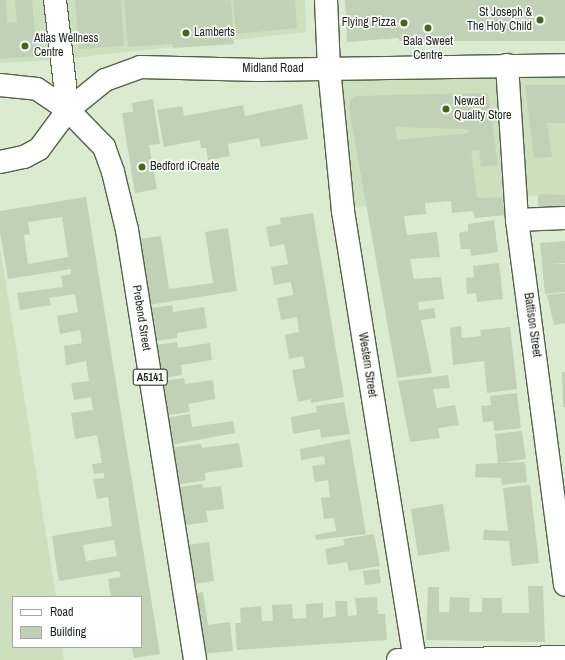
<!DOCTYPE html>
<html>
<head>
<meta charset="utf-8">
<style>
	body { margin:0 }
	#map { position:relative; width:565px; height:660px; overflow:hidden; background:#dbebcf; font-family:"Archivo Narrow",sans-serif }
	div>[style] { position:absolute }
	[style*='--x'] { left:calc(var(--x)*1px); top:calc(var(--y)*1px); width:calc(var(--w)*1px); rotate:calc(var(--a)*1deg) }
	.built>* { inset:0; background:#cce0bd }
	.building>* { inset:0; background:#c1d1b6 }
	.roads { filter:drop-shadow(1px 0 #54624a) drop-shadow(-1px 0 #54624a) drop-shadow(0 1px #54624a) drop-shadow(0 -1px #54624a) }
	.minor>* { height:22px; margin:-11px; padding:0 11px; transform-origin:11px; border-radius:11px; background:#fff }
	.major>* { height:22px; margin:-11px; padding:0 11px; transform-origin:11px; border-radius:11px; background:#fff }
	.dots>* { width:11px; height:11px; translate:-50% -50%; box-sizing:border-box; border:2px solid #fff; border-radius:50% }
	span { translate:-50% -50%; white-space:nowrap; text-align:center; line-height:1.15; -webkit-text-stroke:3px #fff; paint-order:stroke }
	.shield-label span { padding:1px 3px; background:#fff; border:1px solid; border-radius:3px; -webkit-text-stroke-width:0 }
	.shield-label { font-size:11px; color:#1d2319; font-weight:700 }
	.poi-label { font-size:12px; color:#1d2319 }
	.right { translate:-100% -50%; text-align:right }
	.left { translate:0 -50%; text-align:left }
	.street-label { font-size:12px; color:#1d2319 }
	.legend { position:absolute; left:12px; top:596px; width:130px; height:52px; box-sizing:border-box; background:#fff; border:1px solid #a5a7a3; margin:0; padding:5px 7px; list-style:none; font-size:12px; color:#1d2319 }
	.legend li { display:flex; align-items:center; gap:8px; height:20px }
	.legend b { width:20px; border:1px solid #a5a7a3 }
</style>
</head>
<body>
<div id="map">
	<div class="built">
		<i style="clip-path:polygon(0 0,305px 0,306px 32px,54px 60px,0 63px)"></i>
		<i style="clip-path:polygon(524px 76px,565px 76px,565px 195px,477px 198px,365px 206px,343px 211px,331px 80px)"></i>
		<i style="clip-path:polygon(0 246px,56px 597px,13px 597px,13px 647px,62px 647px,64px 660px,0 660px)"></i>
	</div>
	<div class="building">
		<i style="clip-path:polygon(0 0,6px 0,7px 23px,17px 22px,15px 0,32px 0,37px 56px,0 59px)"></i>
		<i style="clip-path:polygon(75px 0,121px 0,124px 46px,79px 49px)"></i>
		<i style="clip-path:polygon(124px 0,231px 0,234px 44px,173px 48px,172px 44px,128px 47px)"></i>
		<i style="clip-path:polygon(233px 0,295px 0,297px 28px,236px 34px)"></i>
		<i style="clip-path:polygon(345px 0,565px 0,565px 41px,399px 41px,399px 38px,347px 42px)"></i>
		<i style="clip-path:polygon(525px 85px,565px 85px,565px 123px,547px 123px,552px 157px,534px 158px)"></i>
		<i style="clip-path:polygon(evenodd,488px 93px,498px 165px,481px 167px,479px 150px,471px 150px,477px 198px,502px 197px,505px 215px,475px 218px,473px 211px,452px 213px,451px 201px,425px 203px,426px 214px,404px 216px,407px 235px,437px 232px,440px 257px,410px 259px,414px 279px,441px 277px,444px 299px,418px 302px,419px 310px,434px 308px,436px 318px,421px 320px,432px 373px,397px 378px,349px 108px,351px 99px,356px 96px,488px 93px,395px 127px,468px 129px,469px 133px,397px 140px,395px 127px)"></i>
		<i style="clip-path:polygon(153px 99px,160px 144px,149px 145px,157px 189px,135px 193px,122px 113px,133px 112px,132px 103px)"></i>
		<i style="clip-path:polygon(302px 104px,308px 139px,261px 147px,259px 138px,228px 144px,230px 156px,208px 160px,206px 148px,201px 148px,200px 140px,164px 147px,157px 110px,182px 106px,184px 116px,243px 105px,245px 116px)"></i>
		<i style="clip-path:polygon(538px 194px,565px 195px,565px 210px,538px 210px)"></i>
		<i style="clip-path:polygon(evenodd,86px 197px,160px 654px,134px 658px,132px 647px,141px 647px,141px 597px,111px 597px,108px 579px,121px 577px,119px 571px,59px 581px,57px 570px,52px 536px,112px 526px,108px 497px,97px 499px,93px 479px,104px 478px,104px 473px,94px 474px,92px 464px,102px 463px,97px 435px,75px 439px,71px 413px,93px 410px,91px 397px,74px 400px,71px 383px,89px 381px,86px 361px,66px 365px,64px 346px,82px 343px,80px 330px,60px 334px,57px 316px,78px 312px,75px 294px,49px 298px,51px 305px,20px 310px,17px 293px,63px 287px,61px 276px,71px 274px,71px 269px,8px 279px,0 232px,0 211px,86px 197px,62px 217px,68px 257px,28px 264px,24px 235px,30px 234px,28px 222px,62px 217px,86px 197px,114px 540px,117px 556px,86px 561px,83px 545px,114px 540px)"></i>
		<i style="clip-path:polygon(313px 213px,344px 397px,311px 403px,311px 399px,298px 402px,292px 370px,305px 368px,303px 356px,289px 359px,285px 335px,299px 332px,297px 317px,281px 320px,277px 298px,293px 295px,291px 282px,274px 285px,271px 267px,288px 264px,284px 244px,270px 247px,266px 227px,281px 224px,280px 218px)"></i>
		<i style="clip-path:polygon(494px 220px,498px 252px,471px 256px,470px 249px,461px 249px,459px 233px,468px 231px,468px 224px)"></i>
		<i style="clip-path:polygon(228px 228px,237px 291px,142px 306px,132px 240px,161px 236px,169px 289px,213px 283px,205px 232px)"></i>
		<i style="clip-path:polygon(565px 241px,565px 263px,552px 264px,565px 264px,565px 292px,545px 294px,540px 243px)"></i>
		<i style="clip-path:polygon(499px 263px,503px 299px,477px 302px,476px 293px,467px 294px,466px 278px,474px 277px,473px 266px)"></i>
		<i style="clip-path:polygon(565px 293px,565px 323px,554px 325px,547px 295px)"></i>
		<i style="clip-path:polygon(172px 305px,173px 312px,204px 307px,207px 328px,177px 333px,177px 338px,149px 342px,144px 309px)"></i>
		<i style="clip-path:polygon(461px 326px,462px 338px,481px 336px,480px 330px,510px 327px,517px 389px,487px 393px,484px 361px,453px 365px,450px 328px)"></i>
		<i style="clip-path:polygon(177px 342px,178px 348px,210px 343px,212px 360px,181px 365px,182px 375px,155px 379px,150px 346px)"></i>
		<i style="clip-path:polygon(562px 372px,565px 372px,565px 407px,563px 407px)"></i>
		<i style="clip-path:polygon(448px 375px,450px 388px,433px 389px,437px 408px,455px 405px,459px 425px,438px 428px,440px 438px,410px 442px,398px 381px)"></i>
		<i style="clip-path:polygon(184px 378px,185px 384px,213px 380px,215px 399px,188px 404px,190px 412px,161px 416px,156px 382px)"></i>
		<i style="clip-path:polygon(517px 393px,521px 428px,494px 431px,493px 421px,483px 422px,481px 406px,491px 405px,490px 396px)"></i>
		<i style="clip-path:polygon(344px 402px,350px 434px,321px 438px,320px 429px,293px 434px,291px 417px,317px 412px,316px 406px)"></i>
		<i style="clip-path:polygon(190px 414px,192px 427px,233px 421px,235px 433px,165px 446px,160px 419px)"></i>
		<i style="clip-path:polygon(522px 431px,526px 459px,498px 463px,495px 434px)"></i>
		<i style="clip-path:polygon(350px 439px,366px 534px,316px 540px,315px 535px,336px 531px,334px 518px,324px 519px,321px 498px,330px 497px,328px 480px,315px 482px,312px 466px,325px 464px,324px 456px,301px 460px,300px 449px)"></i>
		<i style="clip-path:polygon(239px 443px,243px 467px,205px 473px,206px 480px,175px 485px,169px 448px,201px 444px,202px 448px)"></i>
		<i style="clip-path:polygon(525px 462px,527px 482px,502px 485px,501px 478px,475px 477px,476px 464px)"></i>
		<i style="clip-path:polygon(202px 484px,203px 488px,221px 486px,224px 509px,206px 511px,208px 522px,179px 526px,173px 488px)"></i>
		<i style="clip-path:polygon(530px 485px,539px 563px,512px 566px,509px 541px,483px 540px,484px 530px,508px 531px,503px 488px)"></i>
		<i style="clip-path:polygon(443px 504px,450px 551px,418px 556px,411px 509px)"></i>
		<i style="clip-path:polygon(374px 534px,380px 566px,349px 571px,347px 562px,328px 565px,325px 549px,345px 545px,343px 539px)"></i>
		<i style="clip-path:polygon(209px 542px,214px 581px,186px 585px,181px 546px)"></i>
		<i style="clip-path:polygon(379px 569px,381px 583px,365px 585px,363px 571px)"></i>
		<i style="clip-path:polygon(528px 586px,543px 586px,545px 642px,426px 640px,428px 587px,439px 587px,439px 612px,449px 612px,450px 597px,470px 598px,469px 612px,482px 612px,482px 598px,502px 598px,502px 613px,529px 613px)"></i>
		<i style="clip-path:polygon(203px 592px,208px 625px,230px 622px,233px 651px,201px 654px,192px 594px)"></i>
		<i style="clip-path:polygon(377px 597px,378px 614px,385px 614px,387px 640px,237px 650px,235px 623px,241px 623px,240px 608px,261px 606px,262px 621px,273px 621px,272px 605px,292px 604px,293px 619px,306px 618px,306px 604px,323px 603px,323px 618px,336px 616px,335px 601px,347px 601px,348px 616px,357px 615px,355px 598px)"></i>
	</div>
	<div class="roads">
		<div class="minor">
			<i style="--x:55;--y:0;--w:111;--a:83.3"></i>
			<i style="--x:326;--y:0;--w:68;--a:87.5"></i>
			<i style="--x:329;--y:68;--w:144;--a:84.4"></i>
			<i style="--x:343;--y:211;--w:454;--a:80.9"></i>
			<i style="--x:507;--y:65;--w:155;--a:86.3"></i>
			<i style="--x:517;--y:220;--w:368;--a:82.5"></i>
			<i style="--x:0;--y:162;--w:25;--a:-12"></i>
			<i style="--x:24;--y:157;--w:17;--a:-28"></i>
			<i style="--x:39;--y:149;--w:49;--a:-53.4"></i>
			<i style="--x:68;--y:110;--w:48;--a:-39"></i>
			<i style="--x:105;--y:80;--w:37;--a:-20"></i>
			<i style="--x:140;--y:67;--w:119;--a:1.4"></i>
			<i style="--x:259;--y:70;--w:306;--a:-0.9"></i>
			<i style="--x:517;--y:220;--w:48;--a:-2.4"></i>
			<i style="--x:398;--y:660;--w:167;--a:-1"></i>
		</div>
		<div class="major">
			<i style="--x:0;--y:85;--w:37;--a:6"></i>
			<i style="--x:37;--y:89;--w:37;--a:34"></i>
			<i style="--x:68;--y:110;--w:52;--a:45.8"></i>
			<i style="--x:104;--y:147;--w:27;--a:70"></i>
			<i style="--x:113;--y:172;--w:60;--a:76.4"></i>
			<i style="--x:127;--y:230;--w:435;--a:81"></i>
		</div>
	</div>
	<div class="dots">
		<i style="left:540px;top:20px;background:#42661e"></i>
		<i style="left:404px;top:23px;background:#42661e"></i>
		<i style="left:428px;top:28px;background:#42661e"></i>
		<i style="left:186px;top:33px;background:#42661e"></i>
		<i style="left:25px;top:46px;background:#42661e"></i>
		<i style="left:446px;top:109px;background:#42661e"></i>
		<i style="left:142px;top:167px;background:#42661e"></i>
	</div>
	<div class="shield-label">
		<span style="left:150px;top:377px">A5141</span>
	</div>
	<div class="poi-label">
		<span class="right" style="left:532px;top:20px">St Joseph &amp;<br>The Holy Child</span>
		<span class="right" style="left:396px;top:23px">Flying Pizza</span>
		<span class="left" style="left:194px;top:33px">Lamberts</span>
		<span class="left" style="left:34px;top:46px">Atlas Wellness<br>Centre</span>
		<span style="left:428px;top:49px">Bala Sweet<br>Centre</span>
		<span class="left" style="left:454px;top:109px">Newad<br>Quality Store</span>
		<span class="left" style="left:150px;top:167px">Bedford iCreate</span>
	</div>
	<div class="street-label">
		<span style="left:273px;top:69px">Midland Road</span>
		<span style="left:141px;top:318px;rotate:81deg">Prebend Street</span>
		<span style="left:532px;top:325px;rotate:82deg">Battison Street</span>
		<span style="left:367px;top:365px;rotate:81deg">Western Street</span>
	</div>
	<ul class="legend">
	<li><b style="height:5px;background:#fff"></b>Road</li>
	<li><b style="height:11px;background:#c1d1b6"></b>Building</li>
	</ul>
</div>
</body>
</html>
